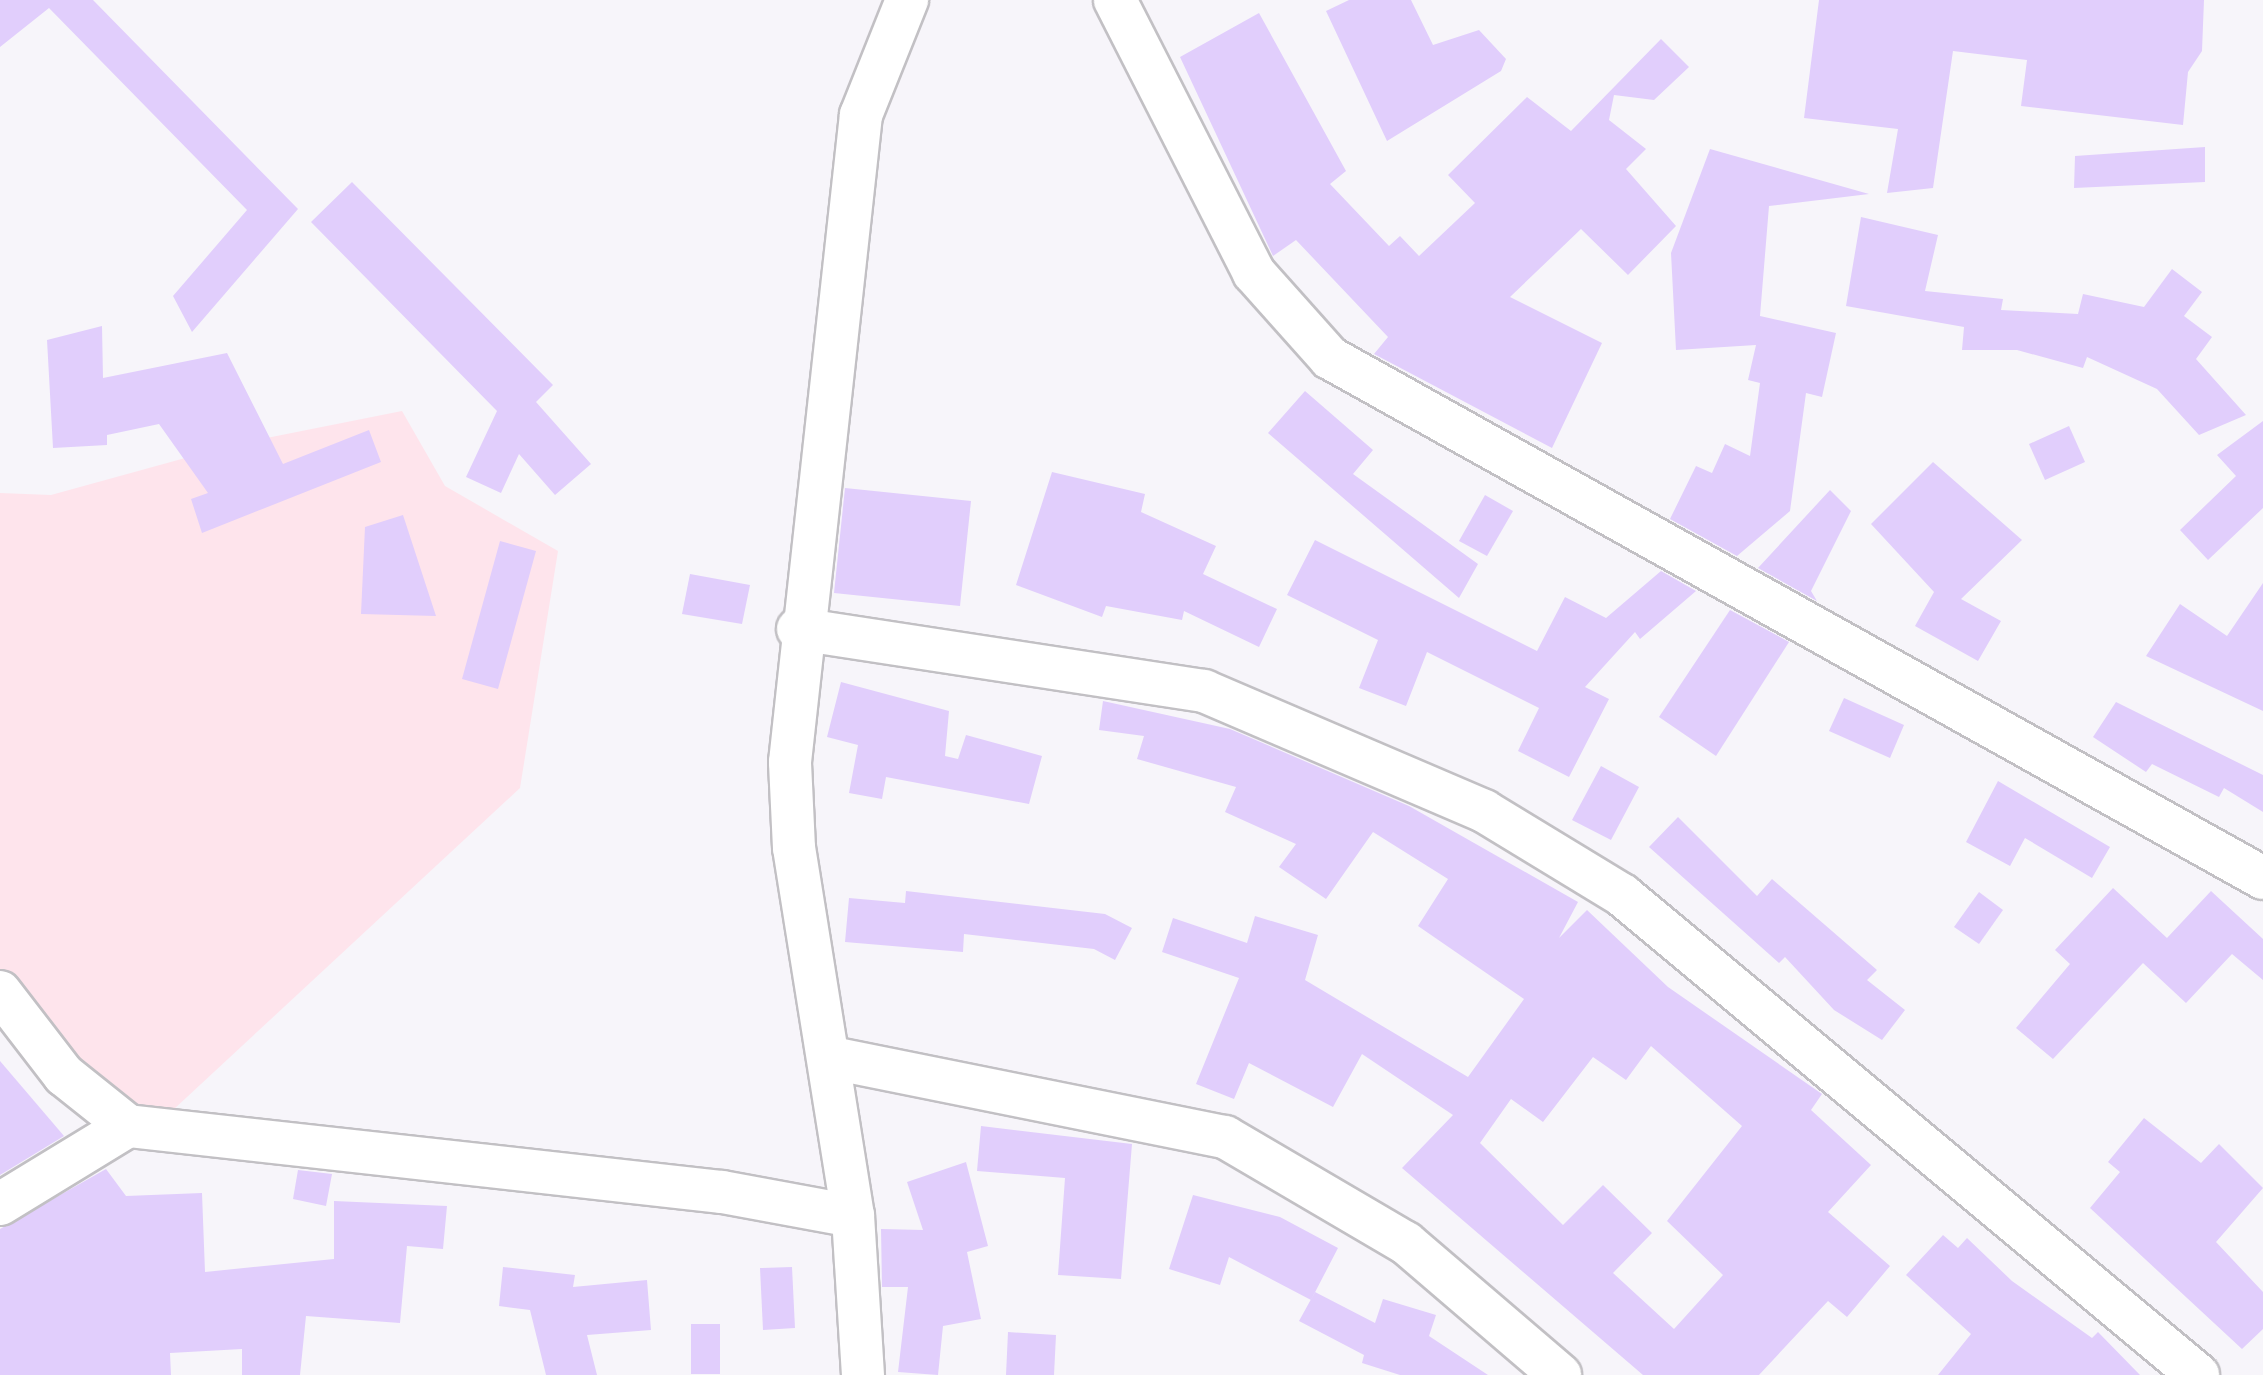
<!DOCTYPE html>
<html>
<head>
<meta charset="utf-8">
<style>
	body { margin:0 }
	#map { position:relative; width:2263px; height:1375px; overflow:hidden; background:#f7f5fa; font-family:"Titillium Web",sans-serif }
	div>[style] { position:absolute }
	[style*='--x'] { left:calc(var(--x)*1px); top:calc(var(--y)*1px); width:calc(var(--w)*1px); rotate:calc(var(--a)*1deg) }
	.industrial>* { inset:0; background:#fee4ec }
	.building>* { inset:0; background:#e1cefc }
	.roads { filter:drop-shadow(2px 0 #c2c0c4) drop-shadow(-2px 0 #c2c0c4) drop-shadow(0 2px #c2c0c4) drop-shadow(0 -2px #c2c0c4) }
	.minor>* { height:42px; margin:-21px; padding:0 21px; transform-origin:21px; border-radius:21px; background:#fff }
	span { translate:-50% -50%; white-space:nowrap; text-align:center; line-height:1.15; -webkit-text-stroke:10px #fff; paint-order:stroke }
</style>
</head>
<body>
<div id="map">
	<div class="industrial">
		<i style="clip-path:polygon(402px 411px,445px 486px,558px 551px,520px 788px,159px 1123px,0 1010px,0 493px,51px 495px,236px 444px)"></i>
	</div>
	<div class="building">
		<i style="clip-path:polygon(0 0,93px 0,298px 209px,192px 332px,173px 296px,247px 210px,49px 8px,0 47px)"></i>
		<i style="clip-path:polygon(1349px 0,1411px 0,1433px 45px,1479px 30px,1506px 59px,1501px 71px,1387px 141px,1326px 11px)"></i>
		<i style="clip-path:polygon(1819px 0,2204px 0,2202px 51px,2188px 72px,2183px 125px,2021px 106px,2027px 60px,1953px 51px,1933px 188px,1887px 193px,1898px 129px,1804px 118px)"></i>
		<i style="clip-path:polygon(1259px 13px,1346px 171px,1330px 184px,1389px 246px,1400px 236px,1419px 256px,1475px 203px,1448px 175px,1527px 97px,1571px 131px,1661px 39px,1689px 67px,1654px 100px,1614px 95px,1609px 120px,1646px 149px,1626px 169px,1676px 226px,1628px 275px,1581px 229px,1510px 297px,1602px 343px,1552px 448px,1374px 354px,1388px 337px,1296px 240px,1273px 256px,1180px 57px)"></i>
		<i style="clip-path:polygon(2205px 147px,2205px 182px,2074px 188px,2075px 156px)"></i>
		<i style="clip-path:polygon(1710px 149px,1869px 194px,1769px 206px,1760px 316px,1836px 333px,1822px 397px,1806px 393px,1790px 511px,1737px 556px,1670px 519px,1696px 466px,1712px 473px,1725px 444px,1750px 456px,1760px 383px,1748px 380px,1756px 345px,1676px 350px,1671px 253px)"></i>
		<i style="clip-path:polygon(352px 182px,553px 385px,536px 402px,591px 464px,555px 495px,519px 454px,501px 493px,466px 477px,497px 411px,311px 222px)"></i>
		<i style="clip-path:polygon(1861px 217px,1938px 235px,1925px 291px,2003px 299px,2001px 310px,2078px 314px,2083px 294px,2144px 307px,2172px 269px,2202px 292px,2184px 316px,2212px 337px,2196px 359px,2246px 415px,2199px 435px,2157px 389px,2087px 357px,2083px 368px,2017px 350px,1962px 350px,1964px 327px,1846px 306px)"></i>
		<i style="clip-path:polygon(102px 326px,103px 378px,227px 353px,283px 464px,369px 430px,381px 462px,202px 533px,191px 499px,208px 493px,159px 424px,107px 435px,107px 445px,53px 448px,47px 340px)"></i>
		<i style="clip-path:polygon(1305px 391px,1373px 450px,1353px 474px,1478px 564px,1459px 598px,1268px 433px)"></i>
		<i style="clip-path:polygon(2263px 421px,2263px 508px,2208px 560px,2180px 530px,2236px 476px,2217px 455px)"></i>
		<i style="clip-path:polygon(2069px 426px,2085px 462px,2045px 480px,2029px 444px)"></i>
		<i style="clip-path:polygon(1933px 462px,2022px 540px,1961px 599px,2001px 621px,1978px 661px,1915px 626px,1934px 592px,1871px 524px)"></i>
		<i style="clip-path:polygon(1052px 472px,1145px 494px,1141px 512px,1216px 546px,1203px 574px,1277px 609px,1259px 647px,1184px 611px,1182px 620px,1106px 606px,1102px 617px,1016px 585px)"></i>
		<i style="clip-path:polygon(845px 488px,971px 501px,960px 606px,834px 593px)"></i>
		<i style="clip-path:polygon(1830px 490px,1851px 511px,1811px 591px,1817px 601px,1758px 568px)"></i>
		<i style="clip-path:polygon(1485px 495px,1513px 511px,1487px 556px,1459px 541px)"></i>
		<i style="clip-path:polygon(403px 515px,436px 616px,361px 614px,365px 527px)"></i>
		<i style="clip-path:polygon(1315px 540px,1537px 651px,1565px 597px,1606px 618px,1661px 571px,1696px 591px,1640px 639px,1635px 632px,1585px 687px,1609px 699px,1569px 777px,1518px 751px,1539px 708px,1427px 652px,1406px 706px,1359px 688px,1378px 640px,1287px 595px)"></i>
		<i style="clip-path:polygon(500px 541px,536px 551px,498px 689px,462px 679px)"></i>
		<i style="clip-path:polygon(690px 574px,750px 585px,742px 624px,682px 614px)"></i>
		<i style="clip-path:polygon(2263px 583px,2263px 711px,2146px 656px,2180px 604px,2227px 636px)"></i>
		<i style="clip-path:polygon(1730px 610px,1789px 642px,1716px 756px,1659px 717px)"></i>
		<i style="clip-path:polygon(841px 682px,949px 711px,945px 756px,958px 759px,966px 735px,1042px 756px,1029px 804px,886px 777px,882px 799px,849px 793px,858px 745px,827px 737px)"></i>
		<i style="clip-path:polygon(1844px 698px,1904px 725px,1890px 758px,1829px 731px)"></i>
		<i style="clip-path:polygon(evenodd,1103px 701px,1230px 729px,1409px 806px,1578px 902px,1559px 938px,1587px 910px,1668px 987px,1822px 1094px,1811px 1110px,1871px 1165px,1828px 1212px,1890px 1266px,1847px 1317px,1828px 1301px,1759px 1375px,1643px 1375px,1402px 1168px,1453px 1115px,1362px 1054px,1333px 1107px,1249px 1063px,1234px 1099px,1196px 1084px,1239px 978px,1162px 952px,1173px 918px,1247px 943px,1255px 916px,1318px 935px,1305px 980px,1468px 1077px,1524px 999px,1418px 926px,1448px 879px,1373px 832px,1326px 899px,1279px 867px,1296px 844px,1225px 812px,1236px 787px,1137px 759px,1144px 736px,1099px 730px,1103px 701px,1651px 1046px,1742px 1126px,1667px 1221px,1723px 1275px,1674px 1329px,1613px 1273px,1652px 1233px,1603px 1185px,1563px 1225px,1480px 1143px,1511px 1099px,1543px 1122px,1593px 1057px,1626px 1080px,1651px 1046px)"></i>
		<i style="clip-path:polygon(2116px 702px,2263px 775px,2263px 812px,2224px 788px,2219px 797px,2152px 764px,2146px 772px,2093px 737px)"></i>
		<i style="clip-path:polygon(1601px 766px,1639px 787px,1611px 840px,1572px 820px)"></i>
		<i style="clip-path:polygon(1998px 781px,2110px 847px,2092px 878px,2025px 838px,2010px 866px,1966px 842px)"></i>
		<i style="clip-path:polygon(1678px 817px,1757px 896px,1772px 879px,1877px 970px,1867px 980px,1905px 1010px,1882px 1040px,1834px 1010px,1785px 957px,1779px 963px,1649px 847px)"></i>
		<i style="clip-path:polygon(2113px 888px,2167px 938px,2211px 891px,2263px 939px,2263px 980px,2232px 954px,2186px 1003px,2143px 963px,2053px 1059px,2016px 1028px,2070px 964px,2055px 950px)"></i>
		<i style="clip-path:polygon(906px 891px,1105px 914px,1132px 928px,1115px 960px,1094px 949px,964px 934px,963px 952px,845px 942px,849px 898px,905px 903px)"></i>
		<i style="clip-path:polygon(1979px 892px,2003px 910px,1979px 944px,1954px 927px)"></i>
		<i style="clip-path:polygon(0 1061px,64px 1136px,0 1175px)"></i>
		<i style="clip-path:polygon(2144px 1118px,2201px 1163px,2219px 1144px,2263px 1188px,2216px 1242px,2263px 1292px,2263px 1329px,2242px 1349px,2090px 1208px,2120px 1172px,2108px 1162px)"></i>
		<i style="clip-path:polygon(981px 1126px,1132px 1144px,1121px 1279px,1058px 1275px,1065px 1178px,977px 1171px)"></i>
		<i style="clip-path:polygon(966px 1162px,988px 1246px,967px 1252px,981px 1319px,943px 1326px,938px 1375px,898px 1372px,908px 1287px,882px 1287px,881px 1229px,923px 1230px,907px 1182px)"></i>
		<i style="clip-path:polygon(106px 1169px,126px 1196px,202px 1193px,205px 1272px,334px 1259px,334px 1201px,447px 1206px,443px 1249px,407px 1246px,400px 1323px,306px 1316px,300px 1375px,242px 1375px,242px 1349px,170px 1353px,171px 1375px,0 1375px,0 1229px)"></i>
		<i style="clip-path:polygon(298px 1170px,332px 1174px,326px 1206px,293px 1199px)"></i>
		<i style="clip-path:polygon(1193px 1195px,1280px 1217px,1338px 1248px,1311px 1300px,1229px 1257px,1220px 1285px,1169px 1269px)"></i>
		<i style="clip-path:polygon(1943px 1235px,1958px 1248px,1967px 1238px,2012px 1281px,2092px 1338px,2098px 1332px,2140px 1375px,1938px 1375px,1971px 1334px,1906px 1275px)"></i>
		<i style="clip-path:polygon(503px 1267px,575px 1275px,573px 1287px,647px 1280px,651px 1330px,587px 1335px,597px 1375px,546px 1375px,530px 1310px,499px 1306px)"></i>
		<i style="clip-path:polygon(792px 1267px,795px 1328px,763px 1330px,760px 1268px)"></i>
		<i style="clip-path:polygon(1315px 1292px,1375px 1323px,1383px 1299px,1436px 1315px,1429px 1336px,1488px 1375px,1400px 1375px,1362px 1363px,1364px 1355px,1299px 1321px)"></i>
		<i style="clip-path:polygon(691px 1324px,720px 1324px,720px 1374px,691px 1374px)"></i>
		<i style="clip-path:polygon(1008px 1332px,1056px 1335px,1054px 1375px,1006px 1375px)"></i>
	</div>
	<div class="roads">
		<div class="minor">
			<i style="--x:1115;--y:0;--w:306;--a:63"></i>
			<i style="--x:1254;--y:273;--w:114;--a:48.2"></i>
			<i style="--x:1330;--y:358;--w:1068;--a:29.13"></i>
			<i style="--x:798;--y:629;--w:411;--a:8.7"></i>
			<i style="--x:1204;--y:691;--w:305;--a:23.2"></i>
			<i style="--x:1484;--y:811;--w:162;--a:31.3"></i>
			<i style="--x:1622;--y:895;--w:750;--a:39.81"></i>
			<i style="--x:0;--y:992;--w:105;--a:52.4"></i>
			<i style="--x:64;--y:1075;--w:82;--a:38.6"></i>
			<i style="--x:128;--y:1126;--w:598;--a:6.34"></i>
			<i style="--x:722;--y:1192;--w:133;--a:10.4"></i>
			<i style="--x:832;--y:1058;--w:401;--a:11.4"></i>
			<i style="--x:1225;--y:1137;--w:210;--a:30.4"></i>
			<i style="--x:1406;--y:1243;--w:203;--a:40.6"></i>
			<i style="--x:0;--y:1204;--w:150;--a:-31.4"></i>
			<i style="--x:863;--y:1375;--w:159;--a:-93.6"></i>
			<i style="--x:853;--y:1216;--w:373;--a:-99.1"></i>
			<i style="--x:794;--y:848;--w:86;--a:-92.7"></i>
			<i style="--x:790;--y:762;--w:651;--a:-83.74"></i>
			<i style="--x:861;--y:115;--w:124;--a:-68.2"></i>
		</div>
	</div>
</div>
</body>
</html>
